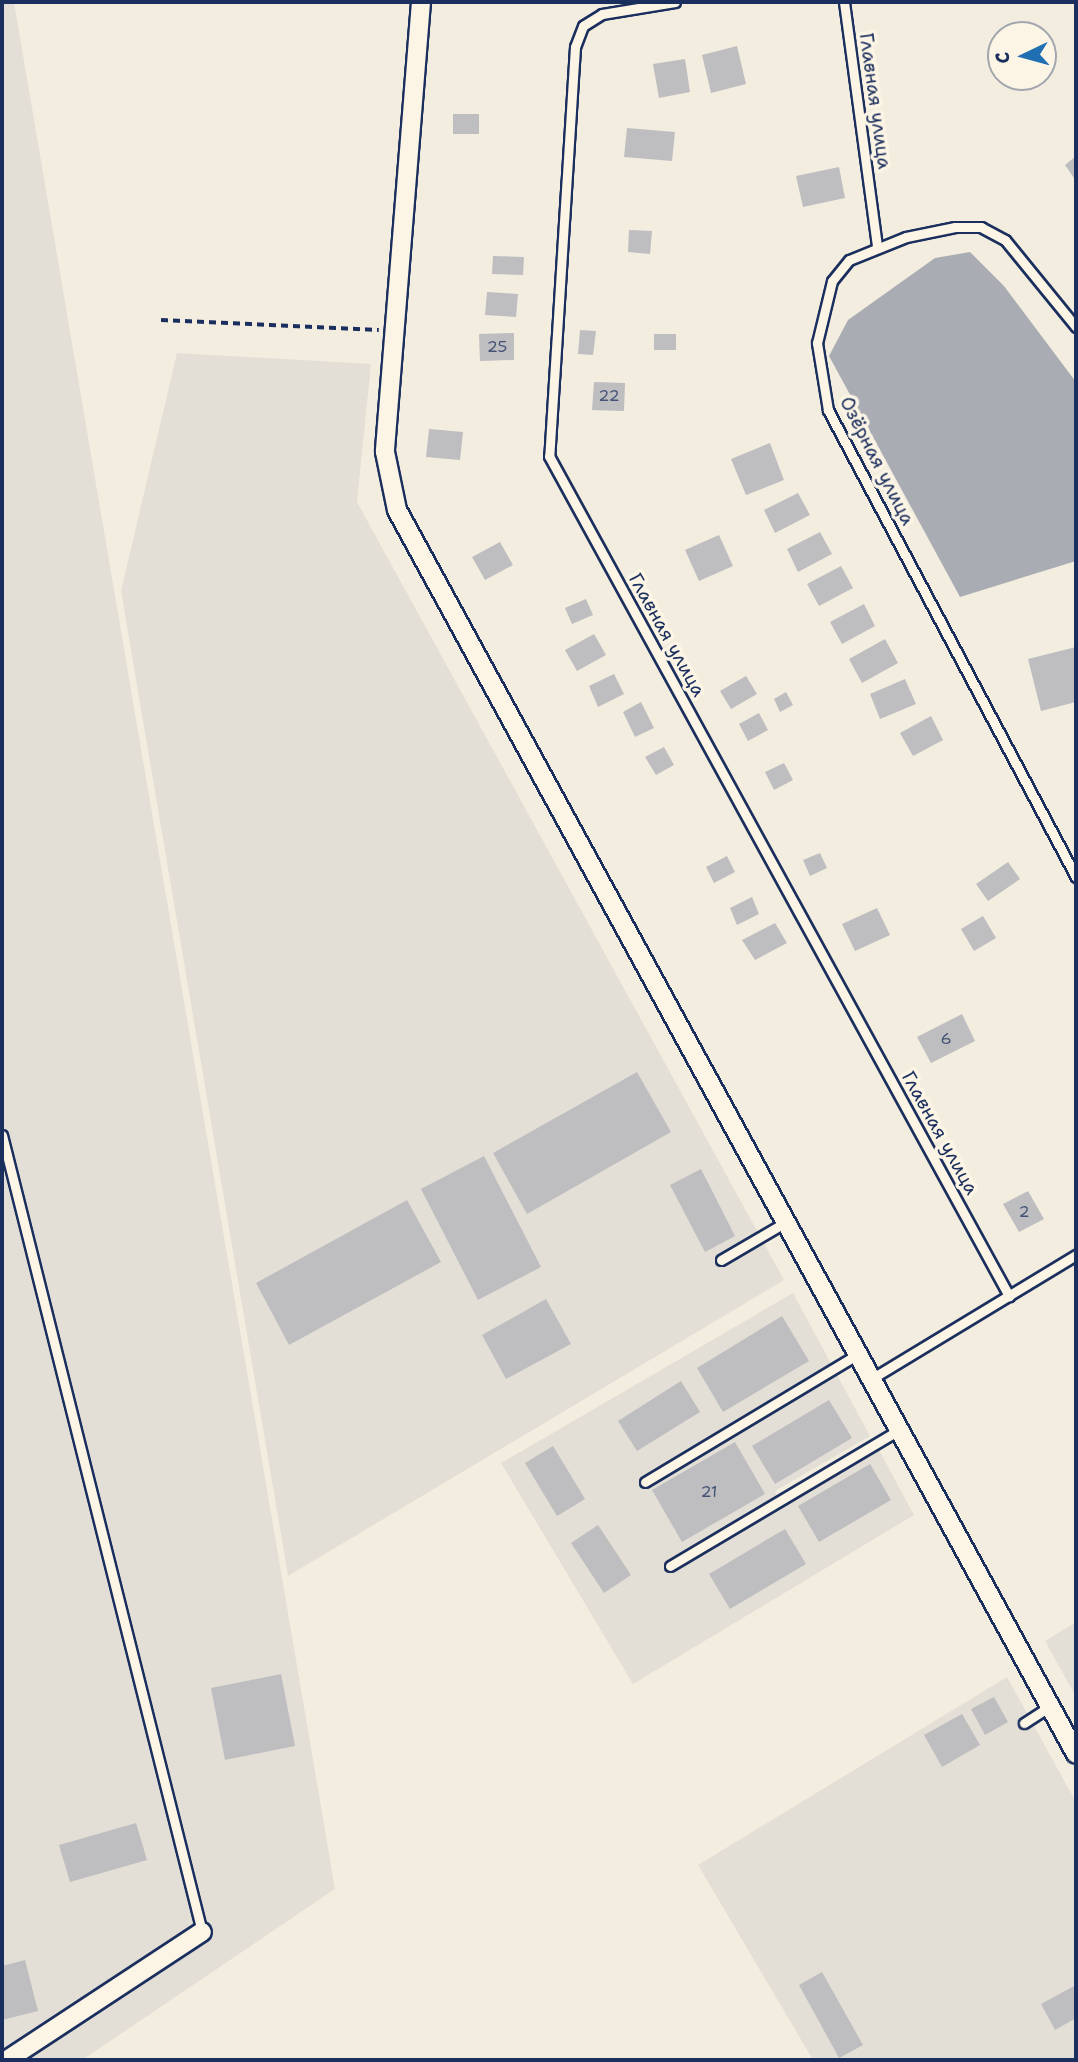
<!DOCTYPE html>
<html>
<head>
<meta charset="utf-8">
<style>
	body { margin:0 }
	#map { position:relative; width:1078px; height:2062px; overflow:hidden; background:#f3ede0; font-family:"Shantell Sans",sans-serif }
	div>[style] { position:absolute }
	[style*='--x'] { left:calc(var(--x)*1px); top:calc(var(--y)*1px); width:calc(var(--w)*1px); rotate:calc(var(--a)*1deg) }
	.built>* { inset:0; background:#e3dfd6 }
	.water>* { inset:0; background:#a9acb3 }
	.building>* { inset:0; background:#bebec0 }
	.path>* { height:3.5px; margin-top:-1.75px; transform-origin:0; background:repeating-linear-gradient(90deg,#1b2f5e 0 7px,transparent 0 12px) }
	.roads { filter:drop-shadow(2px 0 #1b2f5e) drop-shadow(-2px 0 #1b2f5e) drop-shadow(0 2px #1b2f5e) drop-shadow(0 -2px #1b2f5e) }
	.service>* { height:9px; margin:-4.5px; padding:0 4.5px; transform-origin:4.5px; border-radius:4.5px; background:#fcf5e5 }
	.minor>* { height:18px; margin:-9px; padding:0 9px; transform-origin:9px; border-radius:9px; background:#fcf5e5 }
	span { translate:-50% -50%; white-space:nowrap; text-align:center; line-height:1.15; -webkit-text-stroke:7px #fcf5e5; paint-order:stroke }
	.number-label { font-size:16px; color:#445376 }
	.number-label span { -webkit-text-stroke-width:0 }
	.street-label { font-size:19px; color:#1b2f5e }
	.frame { position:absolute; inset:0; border:4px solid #1b2f5e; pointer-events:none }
	.north { position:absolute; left:987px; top:21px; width:70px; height:70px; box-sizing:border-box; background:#fcf5e5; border:2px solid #a2a6af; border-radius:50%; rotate:265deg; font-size:19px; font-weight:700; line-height:28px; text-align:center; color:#1b2f5e }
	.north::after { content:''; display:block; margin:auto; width:24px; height:32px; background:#1f6fb2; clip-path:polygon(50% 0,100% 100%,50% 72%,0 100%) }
</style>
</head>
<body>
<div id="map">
	<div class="built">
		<i style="clip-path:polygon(2px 2px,14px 2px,335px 1889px,82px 2060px,2px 2060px)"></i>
		<i style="clip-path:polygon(177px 353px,371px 364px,357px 502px,784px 1280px,288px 1576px,121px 591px)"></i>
		<i style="clip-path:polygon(793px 1293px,870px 1436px,775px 1491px,781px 1506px,879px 1450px,914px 1515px,633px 1684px,501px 1463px)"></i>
		<i style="clip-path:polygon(1076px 1622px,1076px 1697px,1045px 1641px)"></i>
		<i style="clip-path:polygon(1007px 1677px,1076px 1802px,1076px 2060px,813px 2060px,698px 1865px)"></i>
	</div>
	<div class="water">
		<i style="clip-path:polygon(970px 252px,1004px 286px,1076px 382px,1076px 561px,960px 597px,829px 356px,848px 320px,935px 258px)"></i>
	</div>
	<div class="building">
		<i style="clip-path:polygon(737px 46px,746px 84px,711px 93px,702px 55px)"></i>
		<i style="clip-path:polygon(685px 59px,690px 92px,659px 98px,653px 64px)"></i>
		<i style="clip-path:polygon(453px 114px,479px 114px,479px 134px,453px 134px)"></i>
		<i style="clip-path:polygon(627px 128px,675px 132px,672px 161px,624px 157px)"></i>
		<i style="clip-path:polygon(1076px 156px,1076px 181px,1065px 165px)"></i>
		<i style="clip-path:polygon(839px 167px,845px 198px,803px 207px,796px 176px)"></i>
		<i style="clip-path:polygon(629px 230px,652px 231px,650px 254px,628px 252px)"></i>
		<i style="clip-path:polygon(493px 256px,524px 257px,523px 275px,492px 274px)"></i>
		<i style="clip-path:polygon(487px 292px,518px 294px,516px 317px,485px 315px)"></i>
		<i style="clip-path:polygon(580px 330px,596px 331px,593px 355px,578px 354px)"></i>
		<i style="clip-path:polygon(514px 333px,514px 360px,480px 361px,479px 334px)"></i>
		<i style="clip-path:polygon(654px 334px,676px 334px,676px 350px,654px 350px)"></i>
		<i style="clip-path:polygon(594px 382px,625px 383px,624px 411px,592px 410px)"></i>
		<i style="clip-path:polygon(429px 429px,463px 432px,460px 460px,426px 457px)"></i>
		<i style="clip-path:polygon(770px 443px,784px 480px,746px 495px,731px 459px)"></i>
		<i style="clip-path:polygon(798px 493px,810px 515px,775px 533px,764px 510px)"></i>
		<i style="clip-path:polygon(820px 532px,832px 554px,798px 572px,787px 549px)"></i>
		<i style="clip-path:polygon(719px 535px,733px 566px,699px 581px,685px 550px)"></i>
		<i style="clip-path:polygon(500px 542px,513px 565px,485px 580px,472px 557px)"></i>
		<i style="clip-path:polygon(841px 566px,853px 588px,819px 606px,807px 584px)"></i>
		<i style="clip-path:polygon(586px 599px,593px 615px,572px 624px,565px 608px)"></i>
		<i style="clip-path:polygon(864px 604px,875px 626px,842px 644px,830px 622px)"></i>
		<i style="clip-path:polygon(594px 634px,606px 655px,577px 671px,565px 650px)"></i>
		<i style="clip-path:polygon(885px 639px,898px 663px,862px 683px,849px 659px)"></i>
		<i style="clip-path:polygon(1076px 647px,1076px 702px,1041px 711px,1028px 659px)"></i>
		<i style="clip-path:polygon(614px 674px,624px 694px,598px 707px,589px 686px)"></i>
		<i style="clip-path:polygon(746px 676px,757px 694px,731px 709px,720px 691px)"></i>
		<i style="clip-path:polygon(905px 679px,916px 704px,880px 719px,870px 694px)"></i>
		<i style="clip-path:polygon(786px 692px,793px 705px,780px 712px,774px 699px)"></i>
		<i style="clip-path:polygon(641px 702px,654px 728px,635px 737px,623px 712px)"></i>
		<i style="clip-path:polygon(759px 713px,768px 730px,748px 741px,739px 724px)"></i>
		<i style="clip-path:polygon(931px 716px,943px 740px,913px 756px,900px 733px)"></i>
		<i style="clip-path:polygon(664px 747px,674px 765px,656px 775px,645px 757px)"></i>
		<i style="clip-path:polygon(784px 763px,793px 780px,774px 790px,765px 772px)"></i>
		<i style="clip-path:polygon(820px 853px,827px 868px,810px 876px,803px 860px)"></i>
		<i style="clip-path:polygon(727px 856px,735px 872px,714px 883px,706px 867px)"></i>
		<i style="clip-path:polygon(1008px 862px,1020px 879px,988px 901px,976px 884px)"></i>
		<i style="clip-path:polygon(752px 897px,759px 914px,737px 925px,730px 908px)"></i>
		<i style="clip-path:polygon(877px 908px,890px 935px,855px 951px,842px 924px)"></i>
		<i style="clip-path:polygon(983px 916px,996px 938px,974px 951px,961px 929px)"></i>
		<i style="clip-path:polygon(775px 923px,787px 943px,755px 960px,742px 940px)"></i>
		<i style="clip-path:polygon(962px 1014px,975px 1041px,931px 1063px,917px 1037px)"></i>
		<i style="clip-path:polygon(637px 1072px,671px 1132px,527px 1214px,493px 1153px)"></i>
		<i style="clip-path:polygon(484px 1156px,541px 1267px,478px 1300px,421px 1189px)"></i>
		<i style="clip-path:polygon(701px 1169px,735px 1236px,705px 1252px,670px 1185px)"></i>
		<i style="clip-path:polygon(1028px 1191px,1044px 1219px,1019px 1232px,1003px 1204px)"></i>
		<i style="clip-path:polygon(407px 1200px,441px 1262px,289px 1345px,256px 1283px)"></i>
		<i style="clip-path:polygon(546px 1299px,571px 1344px,506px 1379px,482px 1335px)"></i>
		<i style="clip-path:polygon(782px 1316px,809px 1361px,723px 1412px,697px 1368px)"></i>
		<i style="clip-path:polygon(681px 1381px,700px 1412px,637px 1451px,618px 1421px)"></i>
		<i style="clip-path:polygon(829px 1400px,852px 1438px,775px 1484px,752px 1446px)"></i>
		<i style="clip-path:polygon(735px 1442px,765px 1494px,682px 1542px,652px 1490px)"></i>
		<i style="clip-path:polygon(553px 1446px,585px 1499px,557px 1516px,525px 1463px)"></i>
		<i style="clip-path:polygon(870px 1464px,891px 1500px,819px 1542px,798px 1506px)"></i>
		<i style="clip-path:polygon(598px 1525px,631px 1575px,604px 1593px,571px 1543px)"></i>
		<i style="clip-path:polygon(785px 1529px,806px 1564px,730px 1609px,709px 1574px)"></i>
		<i style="clip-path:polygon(281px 1674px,295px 1746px,225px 1760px,211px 1688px)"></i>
		<i style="clip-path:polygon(994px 1697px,1008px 1722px,985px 1735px,971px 1709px)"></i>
		<i style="clip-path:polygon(962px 1714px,980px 1745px,942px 1767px,924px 1735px)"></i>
		<i style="clip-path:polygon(136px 1823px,147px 1860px,70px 1882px,59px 1845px)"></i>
		<i style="clip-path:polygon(25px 1960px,38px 2011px,2px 2020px,2px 1966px)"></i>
		<i style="clip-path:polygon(822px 1972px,863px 2045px,839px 2058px,799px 1985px)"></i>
		<i style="clip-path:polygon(1076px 1985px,1076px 2018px,1055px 2030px,1041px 2004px)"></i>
	</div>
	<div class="path">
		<i style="--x:161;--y:320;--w:218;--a:2.6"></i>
	</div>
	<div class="roads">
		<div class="service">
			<i style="--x:675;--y:2;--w:74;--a:170.7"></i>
			<i style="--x:602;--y:14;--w:22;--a:148"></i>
			<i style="--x:583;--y:26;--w:22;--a:111"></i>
			<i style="--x:575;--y:47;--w:410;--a:93.6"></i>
			<i style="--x:549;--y:456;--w:958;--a:61.29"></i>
			<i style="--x:844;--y:2;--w:247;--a:82.3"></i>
			<i style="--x:1076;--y:327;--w:112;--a:-129.2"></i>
			<i style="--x:1005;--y:240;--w:27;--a:-152"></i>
			<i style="--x:981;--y:227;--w:26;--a:180"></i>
			<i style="--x:955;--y:227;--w:50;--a:168.5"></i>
			<i style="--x:906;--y:237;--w:61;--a:158"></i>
			<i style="--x:849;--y:260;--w:27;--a:129"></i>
			<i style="--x:832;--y:281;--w:64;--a:103.6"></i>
			<i style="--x:817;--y:343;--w:68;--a:80.7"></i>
			<i style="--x:828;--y:410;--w:529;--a:62.03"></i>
			<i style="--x:2;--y:1135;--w:822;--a:75.91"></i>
			<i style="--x:721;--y:1260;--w:73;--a:-30.4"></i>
			<i style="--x:871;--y:1379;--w:240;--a:-31.2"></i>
			<i style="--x:645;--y:1482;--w:246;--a:-31"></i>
			<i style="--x:670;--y:1566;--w:264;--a:-30.7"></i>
			<i style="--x:1024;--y:1723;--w:31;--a:-33"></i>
		</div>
		<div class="minor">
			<i style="--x:421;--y:2;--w:451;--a:94.6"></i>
			<i style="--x:385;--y:452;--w:59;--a:78.3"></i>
			<i style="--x:397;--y:510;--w:1417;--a:61.37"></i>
			<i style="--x:7;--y:2060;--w:233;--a:-33.3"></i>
		</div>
	</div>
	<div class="number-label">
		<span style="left:497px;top:347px">25</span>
		<span style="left:609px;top:396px">22</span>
		<span style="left:946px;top:1039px">6</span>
		<span style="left:1024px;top:1212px">2</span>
		<span style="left:709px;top:1492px">21</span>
	</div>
	<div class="street-label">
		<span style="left:875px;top:101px;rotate:82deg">Главная улица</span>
		<span style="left:877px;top:461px;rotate:63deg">Озёрная улица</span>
		<span style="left:667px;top:635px;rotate:61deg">Главная улица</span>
		<span style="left:940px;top:1133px;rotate:61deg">Главная улица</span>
	</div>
	<div class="frame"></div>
	<div class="north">С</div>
</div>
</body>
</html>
